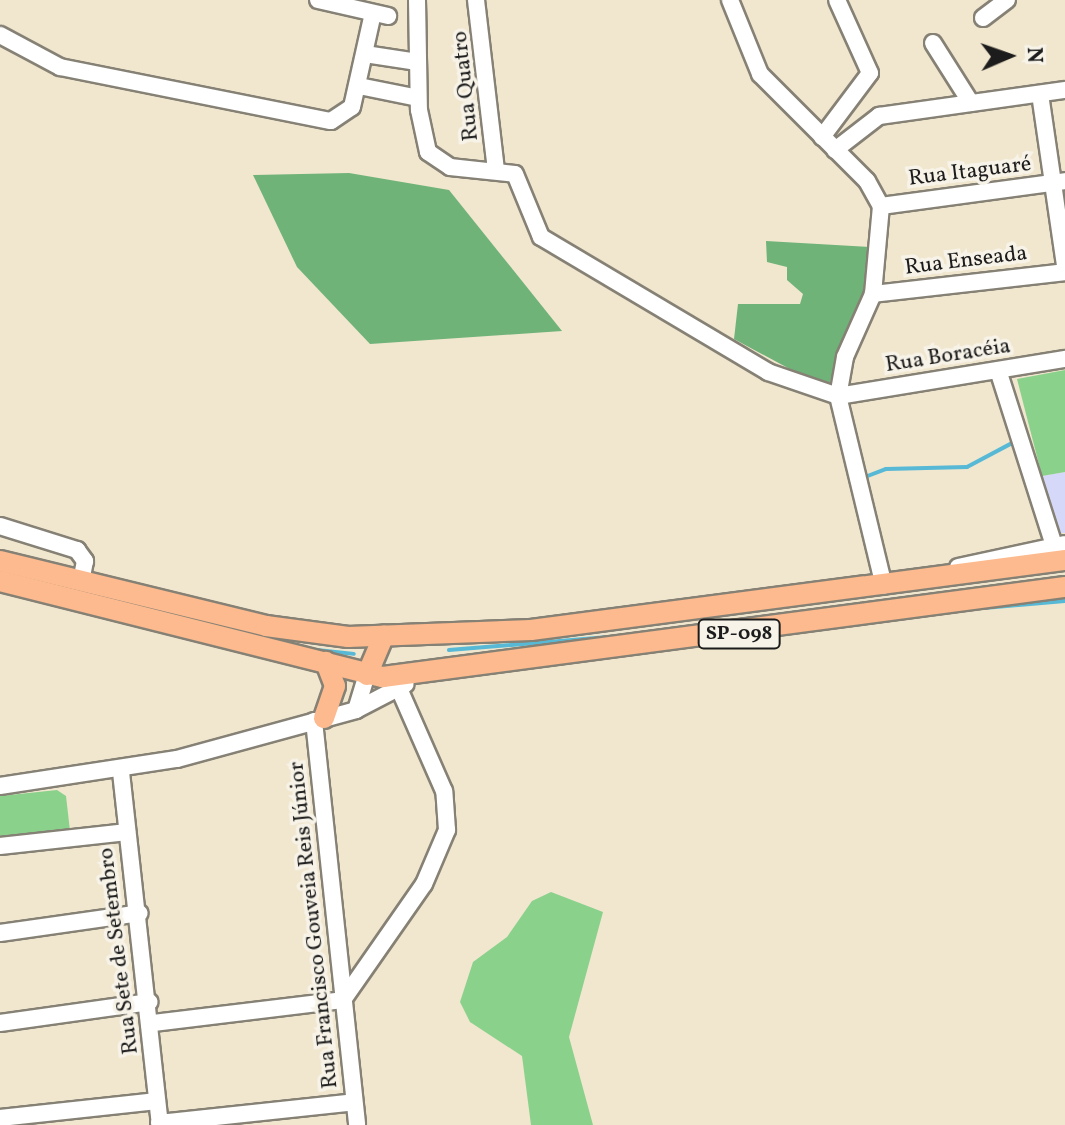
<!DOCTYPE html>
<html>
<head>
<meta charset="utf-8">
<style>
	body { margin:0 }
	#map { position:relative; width:1065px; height:1125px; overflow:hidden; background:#f1e6ce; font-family:Vollkorn,serif }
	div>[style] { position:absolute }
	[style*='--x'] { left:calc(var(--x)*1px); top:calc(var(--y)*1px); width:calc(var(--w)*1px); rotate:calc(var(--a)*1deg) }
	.built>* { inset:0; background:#d5d8f9 }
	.green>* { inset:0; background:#8ad18c }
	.forest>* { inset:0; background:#6fb378 }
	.stream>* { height:4px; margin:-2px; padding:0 2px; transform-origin:2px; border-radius:2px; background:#57b9d5 }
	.roads { filter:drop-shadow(2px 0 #868175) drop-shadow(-2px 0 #868175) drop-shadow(0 2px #868175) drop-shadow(0 -2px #868175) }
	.minor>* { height:16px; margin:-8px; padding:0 8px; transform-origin:8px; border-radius:8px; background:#fff }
	.major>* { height:20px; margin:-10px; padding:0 10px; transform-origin:10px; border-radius:10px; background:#fcba8e }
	span { translate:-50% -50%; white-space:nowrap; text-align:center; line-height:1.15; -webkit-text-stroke:7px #f7f3e8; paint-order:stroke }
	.shield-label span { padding:2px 6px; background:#f7f3e8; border:2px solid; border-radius:6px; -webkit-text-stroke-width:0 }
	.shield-label { font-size:20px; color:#1c1c1c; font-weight:700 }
	.street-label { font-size:22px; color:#1c1c1c }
	.north { position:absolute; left:969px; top:16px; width:80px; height:80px; -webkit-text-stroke:6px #f7f3e8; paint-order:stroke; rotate:88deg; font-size:22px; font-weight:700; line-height:32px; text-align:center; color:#1c1c1c }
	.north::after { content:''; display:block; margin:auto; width:28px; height:36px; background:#1c1c1c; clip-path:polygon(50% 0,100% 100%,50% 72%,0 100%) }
</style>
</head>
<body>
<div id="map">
	<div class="built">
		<i style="clip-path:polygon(1065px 472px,1065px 533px,1061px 533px,1042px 476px)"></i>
	</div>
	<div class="green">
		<i style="clip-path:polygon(1065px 370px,1065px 472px,1042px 476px,1017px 379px)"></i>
		<i style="clip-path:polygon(57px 790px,66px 796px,70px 831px,0 839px,0 796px)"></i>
		<i style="clip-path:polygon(551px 892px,603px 912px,569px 1037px,593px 1125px,531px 1125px,522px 1056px,470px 1022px,460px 1002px,473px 962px,507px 937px,532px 901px)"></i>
	</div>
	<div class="forest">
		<i style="clip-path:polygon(349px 173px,449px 190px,562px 331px,370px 344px,297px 267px,253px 175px)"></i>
		<i style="clip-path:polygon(766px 241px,870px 247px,861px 304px,827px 389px,734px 339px,738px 304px,800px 304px,803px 294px,787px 280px,787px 267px,767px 262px)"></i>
	</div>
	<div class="stream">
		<i style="--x:865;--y:477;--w:22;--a:-21"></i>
		<i style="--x:886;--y:469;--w:81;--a:-1.4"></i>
		<i style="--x:967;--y:467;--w:53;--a:-28"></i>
		<i style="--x:984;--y:608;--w:81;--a:-4.9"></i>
		<i style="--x:317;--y:650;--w:37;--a:6"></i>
		<i style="--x:449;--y:650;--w:172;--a:-4.7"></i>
	</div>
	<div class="roads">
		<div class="minor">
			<i style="--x:318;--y:0;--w:72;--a:12.9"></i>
			<i style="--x:417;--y:0;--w:110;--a:89"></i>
			<i style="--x:419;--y:110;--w:43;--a:77.9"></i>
			<i style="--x:428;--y:152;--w:27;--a:34"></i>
			<i style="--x:450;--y:167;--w:65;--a:6.1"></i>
			<i style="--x:515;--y:174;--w:68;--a:67.6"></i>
			<i style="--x:541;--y:237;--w:264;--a:30.7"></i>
			<i style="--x:768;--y:372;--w:74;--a:18.9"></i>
			<i style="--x:838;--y:396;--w:230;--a:-9.3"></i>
			<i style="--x:476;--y:0;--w:170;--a:83.3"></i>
			<i style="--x:730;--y:0;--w:80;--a:67.9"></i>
			<i style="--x:760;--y:74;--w:151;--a:45"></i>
			<i style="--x:867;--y:181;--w:29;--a:61"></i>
			<i style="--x:881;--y:206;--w:88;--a:95.2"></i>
			<i style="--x:873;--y:294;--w:69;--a:114"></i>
			<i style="--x:845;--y:357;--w:40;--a:100"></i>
			<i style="--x:838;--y:396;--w:195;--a:76.4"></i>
			<i style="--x:983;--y:18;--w:30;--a:-37"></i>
			<i style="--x:0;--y:35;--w:68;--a:28.1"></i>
			<i style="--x:60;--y:67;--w:276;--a:11.3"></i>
			<i style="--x:331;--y:121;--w:25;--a:-34"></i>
			<i style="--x:352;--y:107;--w:96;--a:-77.4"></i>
			<i style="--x:933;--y:43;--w:71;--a:57.7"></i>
			<i style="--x:365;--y:54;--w:53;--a:8.7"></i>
			<i style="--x:359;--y:86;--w:60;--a:11.5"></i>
			<i style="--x:1040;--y:94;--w:174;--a:81.7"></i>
			<i style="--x:822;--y:137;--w:80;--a:-53.1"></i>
			<i style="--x:870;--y:73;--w:80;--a:-114.3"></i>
			<i style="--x:835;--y:150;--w:56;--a:-37.7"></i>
			<i style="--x:879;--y:116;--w:188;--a:-8"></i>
			<i style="--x:881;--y:206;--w:186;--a:-7.7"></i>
			<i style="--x:873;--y:294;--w:193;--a:-6.5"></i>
			<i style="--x:998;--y:370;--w:185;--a:72.3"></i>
			<i style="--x:0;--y:526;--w:81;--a:17.3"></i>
			<i style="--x:77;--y:550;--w:14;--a:54"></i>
			<i style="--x:85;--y:561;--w:20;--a:101"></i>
			<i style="--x:958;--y:567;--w:109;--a:-12.1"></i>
			<i style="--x:356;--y:710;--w:37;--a:-73"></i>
			<i style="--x:314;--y:721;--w:406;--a:83.9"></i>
			<i style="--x:121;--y:772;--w:355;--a:83.7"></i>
			<i style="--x:0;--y:786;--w:179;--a:-8.7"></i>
			<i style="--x:177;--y:759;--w:186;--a:-15.3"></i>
			<i style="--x:356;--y:710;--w:56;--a:-27.5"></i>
			<i style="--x:0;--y:846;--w:128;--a:-6.3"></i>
			<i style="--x:0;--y:933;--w:141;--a:-8.1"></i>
			<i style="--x:0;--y:1023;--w:151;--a:-8"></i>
			<i style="--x:153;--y:1023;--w:191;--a:-6.9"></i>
			<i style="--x:343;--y:1000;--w:141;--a:-55.1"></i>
			<i style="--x:424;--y:884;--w:59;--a:-66.9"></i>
			<i style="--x:447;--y:830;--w:39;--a:-94"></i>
			<i style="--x:444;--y:791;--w:109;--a:-113.7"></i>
			<i style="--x:0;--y:1118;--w:158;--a:-6.2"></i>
			<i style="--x:159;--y:1123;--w:196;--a:-6.1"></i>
		</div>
		<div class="major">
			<i style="--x:0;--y:561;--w:274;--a:13.7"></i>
			<i style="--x:266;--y:626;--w:83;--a:7.6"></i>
			<i style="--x:348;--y:637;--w:183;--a:-2.2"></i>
			<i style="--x:531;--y:630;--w:539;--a:-7.47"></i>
			<i style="--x:0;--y:581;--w:395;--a:14.1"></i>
			<i style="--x:383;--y:677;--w:688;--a:-7.52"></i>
			<i style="--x:367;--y:675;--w:43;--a:-67"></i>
			<i style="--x:324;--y:718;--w:34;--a:-71"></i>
			<i style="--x:335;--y:686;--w:26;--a:-111"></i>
		</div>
	</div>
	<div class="shield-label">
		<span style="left:739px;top:634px">SP-098</span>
	</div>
	<div class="street-label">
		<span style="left:466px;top:86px;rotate:-96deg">Rua Quatro</span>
		<span style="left:970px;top:172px;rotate:-7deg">Rua Itaguaré</span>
		<span style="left:966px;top:261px;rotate:-7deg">Rua Enseada</span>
		<span style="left:948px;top:356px;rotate:-9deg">Rua Boracéia</span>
		<span style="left:314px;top:925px;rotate:-96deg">Rua Francisco Gouveia Reis Júnior</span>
		<span style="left:119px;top:951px;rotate:-97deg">Rua Sete de Setembro</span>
	</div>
	<div class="north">N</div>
</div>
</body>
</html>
